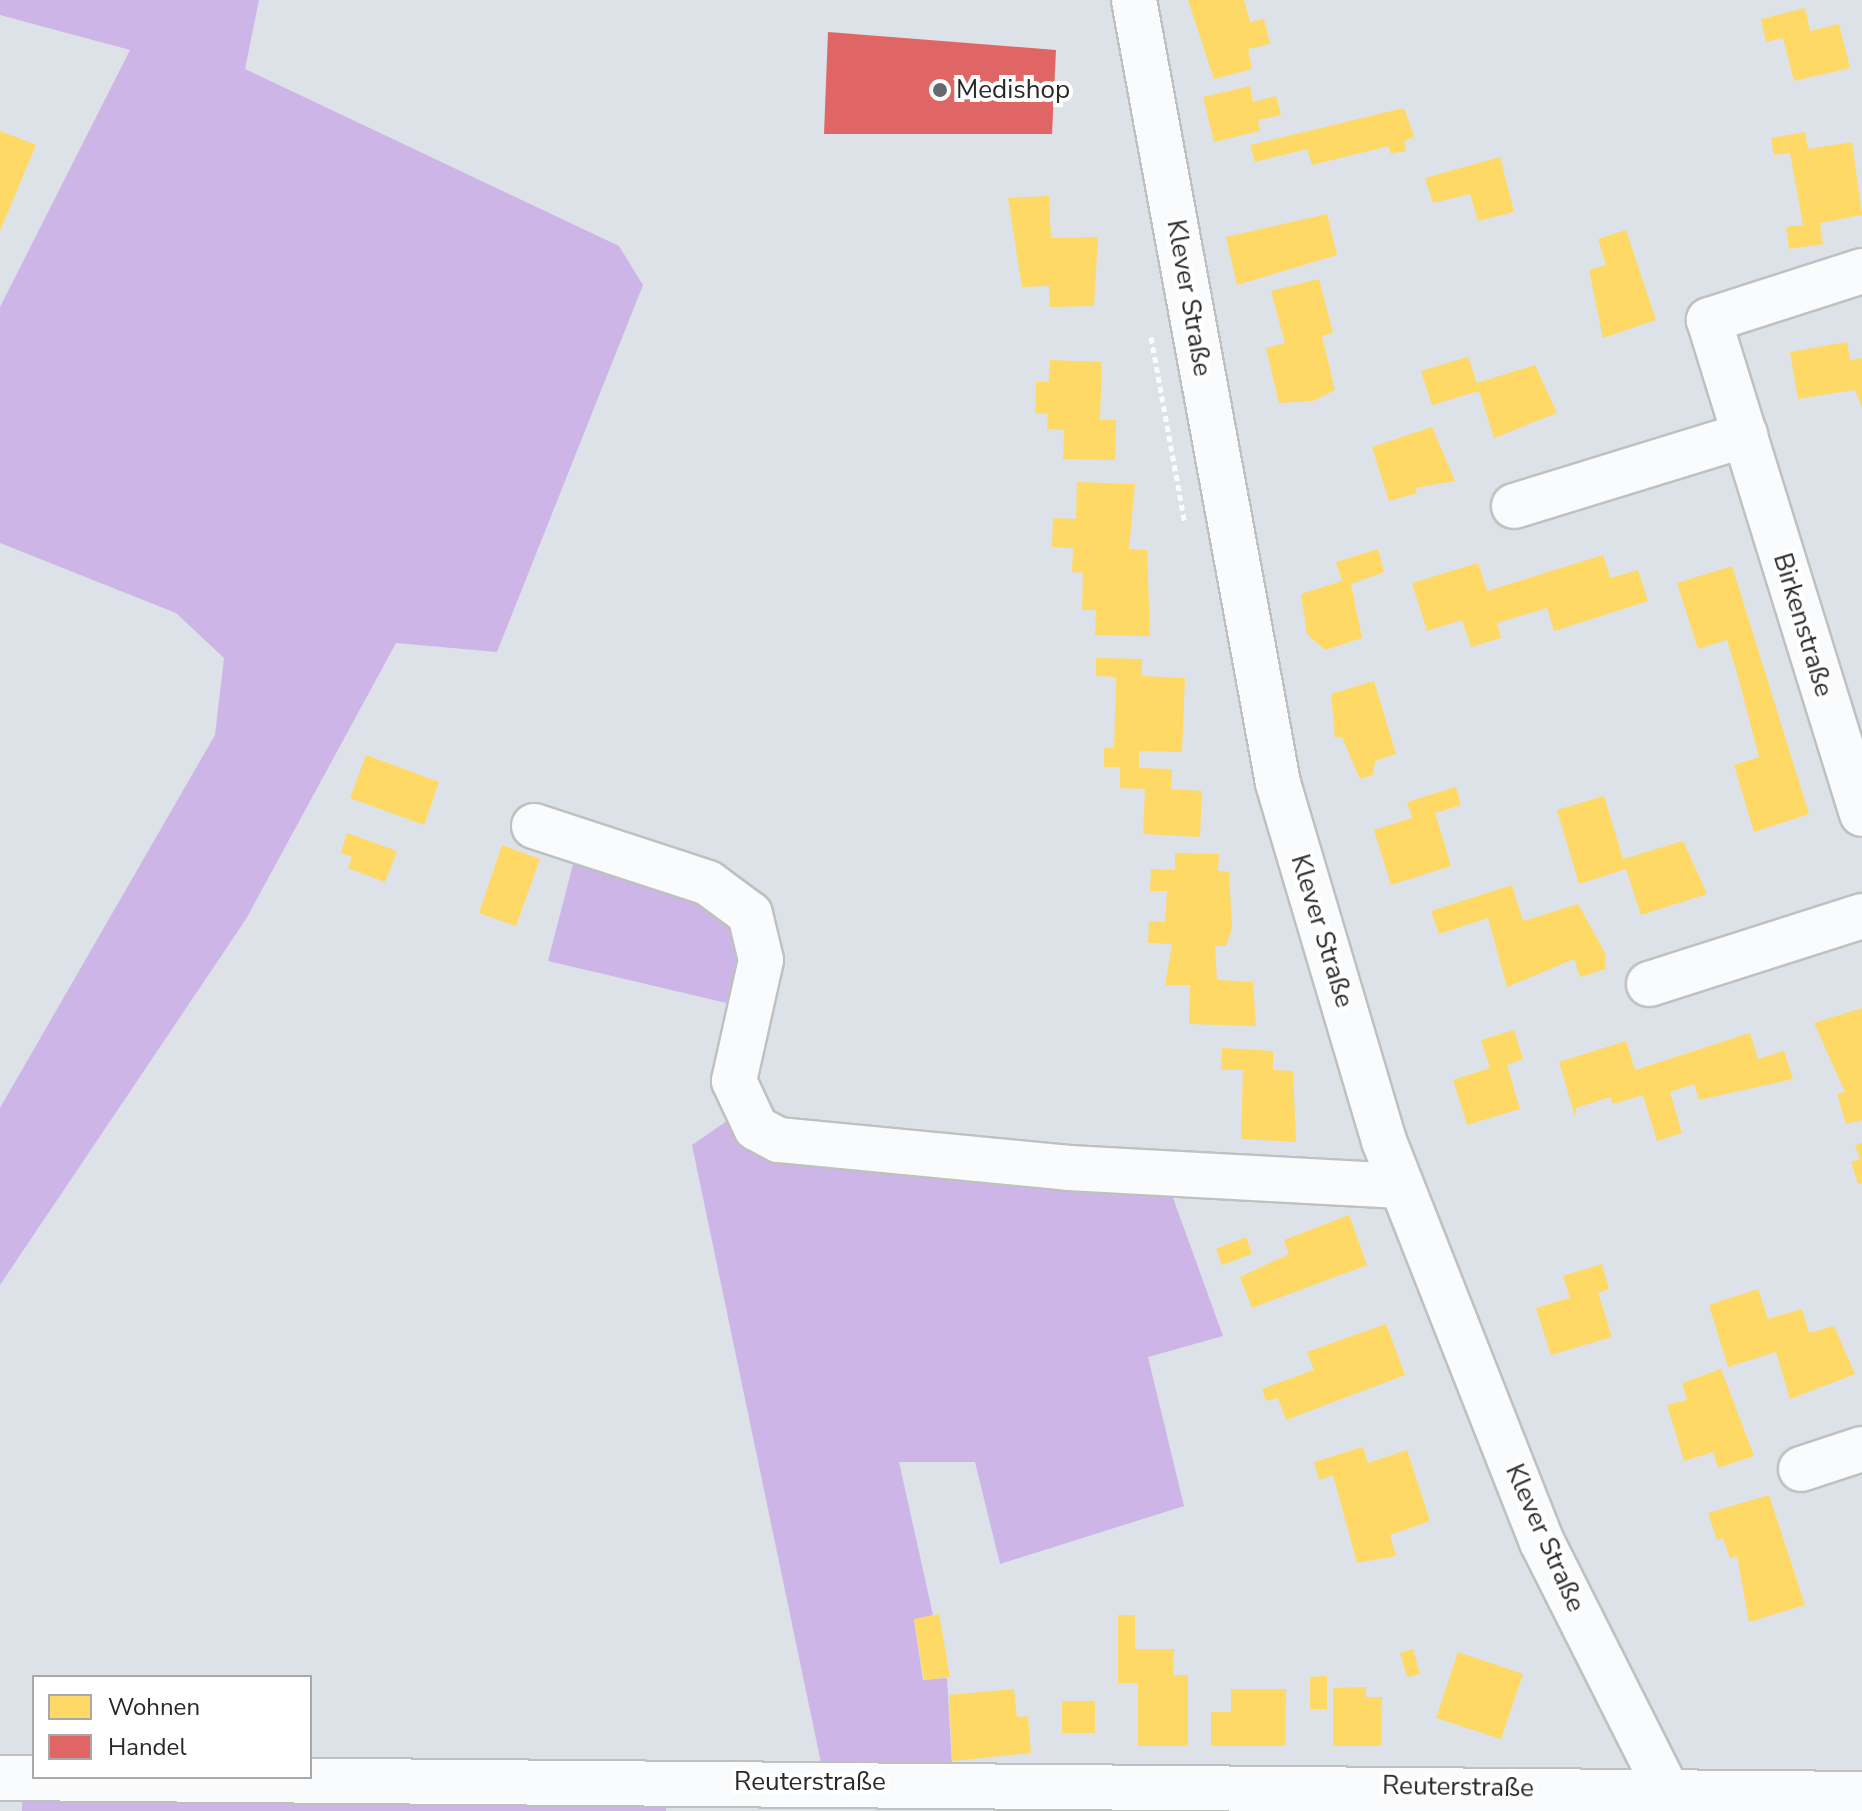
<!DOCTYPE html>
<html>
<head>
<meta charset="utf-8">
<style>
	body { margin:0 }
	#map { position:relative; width:1862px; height:1811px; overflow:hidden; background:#dce2e8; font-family:"Nunito Sans",sans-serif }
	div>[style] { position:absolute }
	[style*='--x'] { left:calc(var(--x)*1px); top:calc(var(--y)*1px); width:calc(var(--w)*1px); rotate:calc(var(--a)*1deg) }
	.green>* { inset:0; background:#ceb5e7 }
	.homes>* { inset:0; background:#ffd966 }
	.shops>* { inset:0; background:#e06666 }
	.path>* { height:5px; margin-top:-2.5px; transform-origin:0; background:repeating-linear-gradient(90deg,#fafbfc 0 6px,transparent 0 10px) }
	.roads { filter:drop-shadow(2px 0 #bfc1c0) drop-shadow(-2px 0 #bfc1c0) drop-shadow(0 2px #bfc1c0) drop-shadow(0 -2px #bfc1c0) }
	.minor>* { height:44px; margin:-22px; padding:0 22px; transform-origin:22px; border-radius:22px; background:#fafbfc }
	.dots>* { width:22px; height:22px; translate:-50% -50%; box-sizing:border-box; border:4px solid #fff; border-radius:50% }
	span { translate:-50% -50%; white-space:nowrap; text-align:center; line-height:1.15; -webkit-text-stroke:8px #fff; paint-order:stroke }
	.poi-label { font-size:26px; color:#282828 }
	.left { translate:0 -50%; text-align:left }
	.street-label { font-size:26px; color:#282828 }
	.legend { position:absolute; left:32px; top:1675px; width:280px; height:104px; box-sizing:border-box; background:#fff; border:2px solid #a9a9a9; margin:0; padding:10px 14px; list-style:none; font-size:24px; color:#282828 }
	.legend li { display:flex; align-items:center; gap:16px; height:40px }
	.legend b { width:40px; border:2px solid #a9a9a9 }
</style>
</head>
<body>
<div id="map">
	<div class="green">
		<i style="clip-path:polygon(0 0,259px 0,245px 69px,619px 246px,643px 285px,497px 652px,396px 643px,246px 919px,0 1285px,0 1108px,215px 735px,224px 658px,176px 613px,0 543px,0 307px,130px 50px,0 15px)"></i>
		<i style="clip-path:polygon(583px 826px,758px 895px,776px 926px,748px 1008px,548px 961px)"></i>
		<i style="clip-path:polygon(743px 1110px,756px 1128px,1164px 1173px,1223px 1336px,1148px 1357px,1184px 1506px,1000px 1564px,975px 1462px,899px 1462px,933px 1615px,914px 1620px,923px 1680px,947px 1678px,953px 1783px,825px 1782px,692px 1145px)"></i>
		<i style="clip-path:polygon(23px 1778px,667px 1781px,666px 1811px,22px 1811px)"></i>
	</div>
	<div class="homes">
		<i style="clip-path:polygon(1188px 0,1244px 0,1250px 22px,1264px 19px,1270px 44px,1248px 49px,1252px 69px,1214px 79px)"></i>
		<i style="clip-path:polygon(1805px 8px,1810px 31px,1839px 24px,1850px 68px,1794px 81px,1783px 38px,1766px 42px,1761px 19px)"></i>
		<i style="clip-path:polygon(1250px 86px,1253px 102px,1276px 96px,1281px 115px,1258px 120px,1260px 131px,1214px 142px,1203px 97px)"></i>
		<i style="clip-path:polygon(1404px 108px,1414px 136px,1404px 142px,1406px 151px,1391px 154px,1389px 146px,1312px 165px,1307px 149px,1255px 162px,1250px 145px)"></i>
		<i style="clip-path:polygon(0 131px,36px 145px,0 231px)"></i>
		<i style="clip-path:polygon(1805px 132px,1808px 149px,1852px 142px,1862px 215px,1820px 223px,1823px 244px,1789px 249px,1786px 227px,1803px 225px,1790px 153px,1774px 155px,1771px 138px)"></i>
		<i style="clip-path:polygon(1500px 157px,1514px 212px,1478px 221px,1470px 194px,1433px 203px,1425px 178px)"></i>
		<i style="clip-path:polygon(1049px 196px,1051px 238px,1098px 237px,1094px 306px,1050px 307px,1049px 286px,1022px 287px,1008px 198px)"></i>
		<i style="clip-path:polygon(1327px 214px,1337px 255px,1237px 285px,1226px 237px)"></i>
		<i style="clip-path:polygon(1626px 230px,1656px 320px,1603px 338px,1589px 270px,1606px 265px,1598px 239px)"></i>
		<i style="clip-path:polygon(1319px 279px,1333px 333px,1322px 336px,1335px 390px,1313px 401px,1279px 403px,1266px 348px,1285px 343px,1271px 291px)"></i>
		<i style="clip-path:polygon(1847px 342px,1850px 360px,1862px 358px,1862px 408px,1855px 390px,1798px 399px,1790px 352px)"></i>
		<i style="clip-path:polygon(1468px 357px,1477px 383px,1535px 365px,1557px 413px,1494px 438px,1479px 391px,1432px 405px,1421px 371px)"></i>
		<i style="clip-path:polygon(1050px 360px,1102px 362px,1100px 420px,1116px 420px,1115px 460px,1063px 459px,1064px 430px,1047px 429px,1048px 414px,1035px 413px,1036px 382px,1049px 382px)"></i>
		<i style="clip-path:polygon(1432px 427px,1455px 481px,1415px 488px,1417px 493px,1389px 501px,1372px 447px)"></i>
		<i style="clip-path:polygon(1077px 482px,1135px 484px,1129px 549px,1147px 550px,1150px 636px,1095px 635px,1096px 610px,1082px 610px,1083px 573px,1072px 572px,1073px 548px,1052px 547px,1053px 518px,1076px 519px)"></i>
		<i style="clip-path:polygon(1378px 549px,1384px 572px,1351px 584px,1362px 638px,1325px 650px,1307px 634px,1301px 594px,1342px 581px,1336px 562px)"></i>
		<i style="clip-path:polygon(1603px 555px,1610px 578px,1638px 570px,1648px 601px,1554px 631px,1547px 608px,1497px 623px,1501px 638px,1471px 647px,1462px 620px,1427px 631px,1412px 583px,1478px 563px,1487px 591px)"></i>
		<i style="clip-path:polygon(1732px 566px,1809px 814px,1754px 832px,1734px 765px,1759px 757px,1737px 673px,1727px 640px,1698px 649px,1677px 583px)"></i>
		<i style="clip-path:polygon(1096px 658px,1142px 659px,1142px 676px,1185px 678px,1182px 752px,1139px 751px,1139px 768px,1172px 769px,1171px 789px,1202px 791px,1200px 837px,1143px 834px,1145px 789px,1120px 788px,1120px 767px,1104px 767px,1104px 748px,1114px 748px,1116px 677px,1096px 676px)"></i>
		<i style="clip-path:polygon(1374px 681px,1396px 754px,1375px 761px,1373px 775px,1360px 779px,1342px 737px,1335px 738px,1331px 694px)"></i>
		<i style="clip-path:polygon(366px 755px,439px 782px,424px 825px,350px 798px)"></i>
		<i style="clip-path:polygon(1456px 787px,1461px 805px,1435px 813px,1451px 866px,1391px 885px,1374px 830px,1412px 818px,1407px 802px)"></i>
		<i style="clip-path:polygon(1604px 796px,1623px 859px,1683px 841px,1707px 894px,1641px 915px,1626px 869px,1579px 884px,1557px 810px)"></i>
		<i style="clip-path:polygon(347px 833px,397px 851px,385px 882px,348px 868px,352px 857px,341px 853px)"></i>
		<i style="clip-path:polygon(502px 845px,540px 859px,516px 926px,479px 913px)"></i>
		<i style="clip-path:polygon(1175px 853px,1219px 854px,1218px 871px,1229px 872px,1232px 928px,1226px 946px,1215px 946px,1217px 980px,1253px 982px,1256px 1026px,1189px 1024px,1190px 985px,1165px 985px,1172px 944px,1148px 943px,1149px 921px,1165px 922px,1167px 891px,1150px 891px,1151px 869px,1175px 870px)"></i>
		<i style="clip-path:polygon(1512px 885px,1523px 921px,1578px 904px,1605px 953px,1606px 969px,1580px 977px,1574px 959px,1507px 987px,1488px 918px,1439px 934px,1431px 911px)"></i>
		<i style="clip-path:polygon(1862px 1008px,1862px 1120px,1846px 1124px,1837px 1094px,1845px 1092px,1814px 1023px)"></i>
		<i style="clip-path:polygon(1514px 1030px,1523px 1059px,1507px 1065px,1520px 1109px,1467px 1125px,1453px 1080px,1490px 1068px,1481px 1040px)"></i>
		<i style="clip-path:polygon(1750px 1033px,1758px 1059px,1784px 1051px,1793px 1079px,1699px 1100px,1694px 1084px,1670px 1092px,1682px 1133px,1657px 1141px,1643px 1095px,1613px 1104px,1610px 1097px,1576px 1108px,1575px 1116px,1559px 1062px,1626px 1041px,1635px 1070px)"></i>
		<i style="clip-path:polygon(1222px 1048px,1273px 1051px,1273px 1070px,1293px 1071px,1296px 1142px,1241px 1139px,1243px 1070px,1221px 1070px)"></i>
		<i style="clip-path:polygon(1862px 1143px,1862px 1183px,1858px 1184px,1851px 1162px,1860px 1159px,1855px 1145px)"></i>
		<i style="clip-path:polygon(1349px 1215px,1367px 1265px,1252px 1308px,1240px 1277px,1289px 1254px,1284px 1240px)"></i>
		<i style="clip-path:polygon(1246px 1237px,1252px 1254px,1222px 1265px,1216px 1249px)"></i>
		<i style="clip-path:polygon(1602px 1264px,1609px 1289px,1598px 1293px,1612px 1337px,1551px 1355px,1536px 1308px,1570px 1298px,1563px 1276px)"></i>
		<i style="clip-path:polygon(1758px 1289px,1768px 1319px,1802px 1309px,1809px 1333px,1834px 1326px,1855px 1374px,1790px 1399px,1776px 1352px,1728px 1367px,1709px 1305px)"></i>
		<i style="clip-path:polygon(1386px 1324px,1405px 1375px,1286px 1420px,1278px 1398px,1266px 1401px,1262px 1389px,1314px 1370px,1307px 1352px)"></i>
		<i style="clip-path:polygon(1721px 1369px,1754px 1456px,1718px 1468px,1713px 1452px,1684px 1461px,1667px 1405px,1687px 1400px,1682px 1383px)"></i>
		<i style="clip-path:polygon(1363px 1447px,1368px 1463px,1407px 1450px,1430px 1521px,1390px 1535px,1396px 1556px,1357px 1563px,1333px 1475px,1319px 1480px,1314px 1462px)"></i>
		<i style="clip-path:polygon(1769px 1495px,1805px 1605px,1749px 1622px,1737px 1556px,1730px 1558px,1723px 1538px,1717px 1540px,1708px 1513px)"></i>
		<i style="clip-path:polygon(939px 1614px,950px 1677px,924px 1680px,914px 1619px)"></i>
		<i style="clip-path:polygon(1118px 1615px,1135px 1615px,1135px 1649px,1174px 1649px,1173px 1675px,1188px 1675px,1188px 1746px,1138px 1746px,1138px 1683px,1118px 1683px)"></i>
		<i style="clip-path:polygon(1413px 1649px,1420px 1674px,1407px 1677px,1400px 1653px)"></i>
		<i style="clip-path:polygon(1458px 1652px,1523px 1674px,1501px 1739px,1436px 1718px)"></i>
		<i style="clip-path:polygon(1327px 1676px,1327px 1709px,1310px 1709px,1310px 1677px)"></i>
		<i style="clip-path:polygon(1366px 1687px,1366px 1697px,1382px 1697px,1381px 1746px,1333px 1746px,1333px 1688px)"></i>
		<i style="clip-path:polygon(1014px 1689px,1017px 1717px,1028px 1716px,1031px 1753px,952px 1761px,949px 1695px)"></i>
		<i style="clip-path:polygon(1231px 1689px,1286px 1689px,1285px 1746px,1211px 1746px,1211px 1712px,1231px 1712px)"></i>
		<i style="clip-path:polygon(1062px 1701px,1095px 1701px,1095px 1733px,1062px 1733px)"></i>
	</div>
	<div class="shops">
		<i style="clip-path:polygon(828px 32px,1056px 50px,1052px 134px,824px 134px)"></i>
	</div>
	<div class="path">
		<i style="--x:1151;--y:337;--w:190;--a:79.7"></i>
	</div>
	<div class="roads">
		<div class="minor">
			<i style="--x:1134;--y:0;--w:796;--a:79.58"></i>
			<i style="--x:1278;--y:783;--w:373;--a:73.5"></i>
			<i style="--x:1384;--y:1141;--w:431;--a:68.5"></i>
			<i style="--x:1542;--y:1542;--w:301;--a:63.3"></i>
			<i style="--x:1862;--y:271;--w:161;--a:162.2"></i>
			<i style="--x:1709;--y:320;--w:517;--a:72.79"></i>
			<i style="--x:1514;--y:506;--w:242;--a:-17.1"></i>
			<i style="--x:534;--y:826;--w:183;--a:18.1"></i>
			<i style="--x:708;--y:883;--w:52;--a:36.4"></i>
			<i style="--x:750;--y:914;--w:47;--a:76.6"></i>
			<i style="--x:761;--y:960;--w:124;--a:102.6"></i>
			<i style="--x:734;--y:1081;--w:52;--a:64.9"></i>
			<i style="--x:756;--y:1128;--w:26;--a:28"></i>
			<i style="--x:779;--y:1140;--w:290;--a:5.5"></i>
			<i style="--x:1068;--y:1168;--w:334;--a:3.1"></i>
			<i style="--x:1649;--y:984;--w:224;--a:-17.7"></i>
			<i style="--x:1801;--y:1469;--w:64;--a:-18.2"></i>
			<i style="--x:0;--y:1778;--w:1862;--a:0.49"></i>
		</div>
	</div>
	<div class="dots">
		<i style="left:940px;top:90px;background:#67696b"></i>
	</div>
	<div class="poi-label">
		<span class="left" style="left:956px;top:90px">Medishop</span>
	</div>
	<div class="street-label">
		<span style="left:1189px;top:298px;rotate:80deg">Klever Straße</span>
		<span style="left:1803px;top:625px;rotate:73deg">Birkenstraße</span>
		<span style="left:1322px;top:931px;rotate:73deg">Klever Straße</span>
		<span style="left:1545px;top:1538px;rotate:66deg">Klever Straße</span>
		<span style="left:810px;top:1782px">Reuterstraße</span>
		<span style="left:1458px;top:1787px;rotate:1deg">Reuterstraße</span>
	</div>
	<ul class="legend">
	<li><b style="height:22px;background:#ffd966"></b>Wohnen</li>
	<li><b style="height:22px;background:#e06666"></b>Handel</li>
	</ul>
</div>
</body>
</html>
